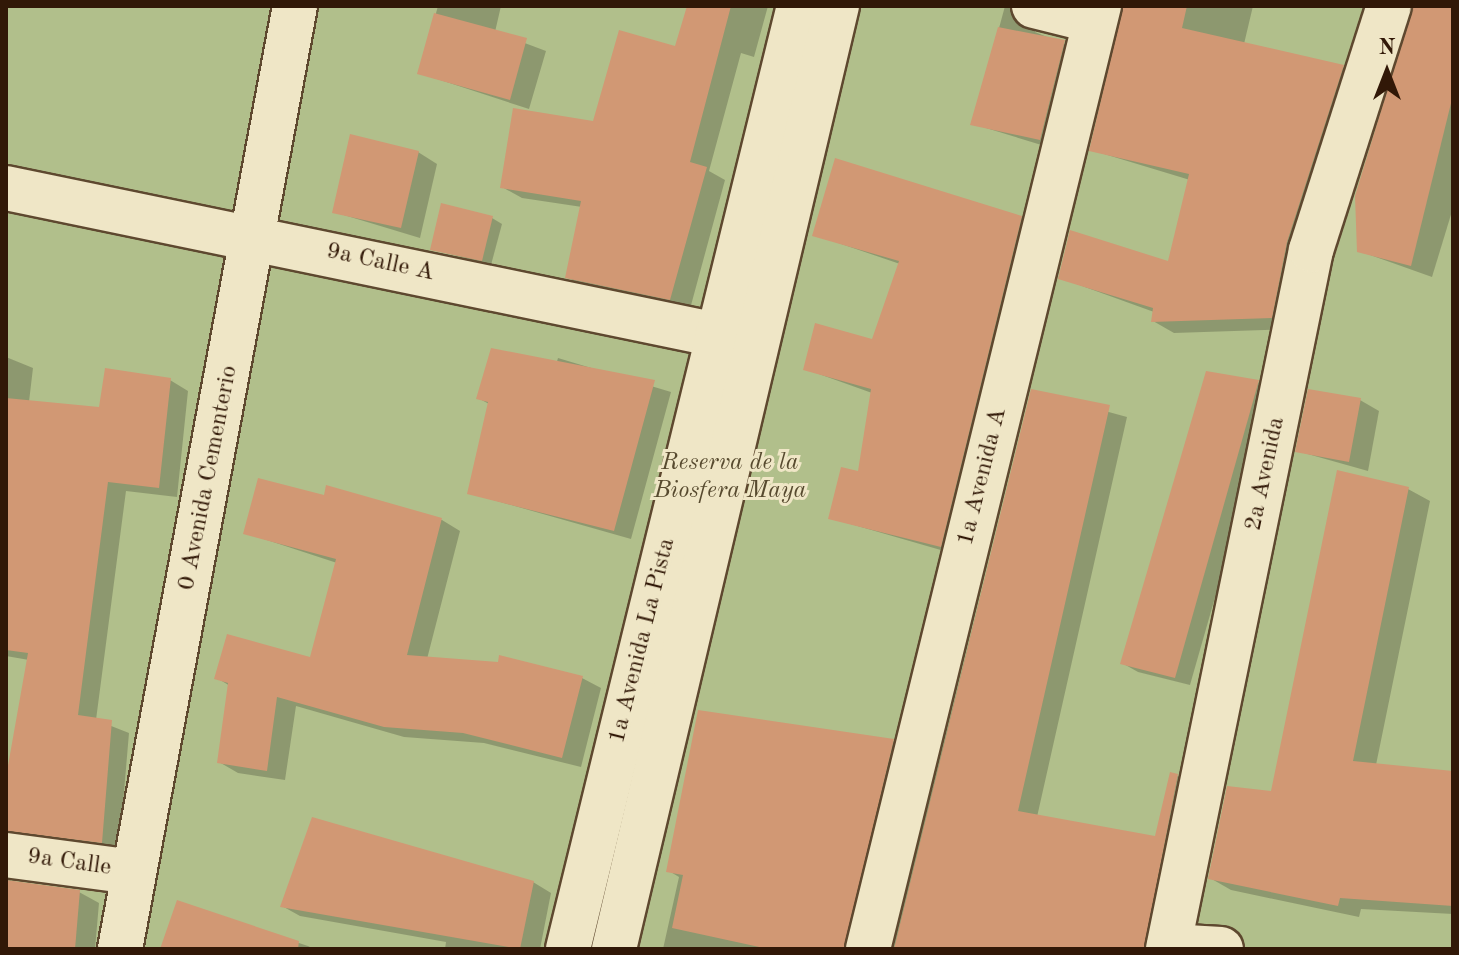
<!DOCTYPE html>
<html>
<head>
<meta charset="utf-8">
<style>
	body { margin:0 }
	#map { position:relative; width:1459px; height:955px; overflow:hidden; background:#e7d8a8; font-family:"Old Standard TT",serif }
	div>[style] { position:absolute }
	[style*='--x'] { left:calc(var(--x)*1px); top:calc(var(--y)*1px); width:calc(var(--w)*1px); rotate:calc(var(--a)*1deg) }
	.green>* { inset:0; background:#b1bf8b }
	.shadow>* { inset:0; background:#0003 }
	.building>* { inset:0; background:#d19874 }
	.roads { filter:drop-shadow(2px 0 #5e482f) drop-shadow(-2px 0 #5e482f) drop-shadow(0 2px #5e482f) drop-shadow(0 -2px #5e482f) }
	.street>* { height:44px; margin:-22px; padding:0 22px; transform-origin:22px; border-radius:22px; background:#efe6c6 }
	.secondary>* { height:44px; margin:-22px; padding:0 22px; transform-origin:22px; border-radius:22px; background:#efe6c6 }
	span { translate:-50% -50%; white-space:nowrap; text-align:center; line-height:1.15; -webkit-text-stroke:6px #efe6c6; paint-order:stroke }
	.street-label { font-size:24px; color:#311807 }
	.park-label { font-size:24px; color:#574a2f; font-style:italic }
	.frame { position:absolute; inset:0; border:8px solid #311807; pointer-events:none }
	.north { position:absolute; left:1347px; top:32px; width:80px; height:80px; -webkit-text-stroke:6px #efe6c6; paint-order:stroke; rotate:0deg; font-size:22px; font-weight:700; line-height:32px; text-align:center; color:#311807 }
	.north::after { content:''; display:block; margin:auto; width:28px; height:36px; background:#311807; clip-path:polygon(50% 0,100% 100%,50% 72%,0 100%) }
</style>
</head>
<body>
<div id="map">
	<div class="green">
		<i style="clip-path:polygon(6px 6px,1453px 6px,1453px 949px,6px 949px)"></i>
	</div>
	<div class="shadow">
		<i style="clip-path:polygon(438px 6px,501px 6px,495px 32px,546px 51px,529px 109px,419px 73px)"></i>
		<i style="clip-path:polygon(689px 6px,768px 6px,754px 57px,741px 53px,709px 171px,725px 180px,690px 309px,586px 288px,567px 277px,582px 207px,522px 198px,502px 187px,595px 123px,676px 48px)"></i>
		<i style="clip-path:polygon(1005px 6px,1034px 6px,1035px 32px,1085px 53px,1061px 151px,973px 124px)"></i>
		<i style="clip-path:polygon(1124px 6px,1253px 6px,1244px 44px,1343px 67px,1364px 79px,1292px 329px,1174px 333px,1153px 321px,1154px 312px,1060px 278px,1170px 263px,1190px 180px,1091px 150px)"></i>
		<i style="clip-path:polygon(1415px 6px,1453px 6px,1453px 208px,1432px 277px,1359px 251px)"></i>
		<i style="clip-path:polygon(418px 152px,437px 164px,420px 238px,334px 212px)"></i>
		<i style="clip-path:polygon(1021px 217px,1038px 227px,958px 555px,830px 518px,860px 474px,872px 393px,805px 369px,873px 342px,900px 264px,815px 235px)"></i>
		<i style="clip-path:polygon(492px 218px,502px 224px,491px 265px,432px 249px)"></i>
		<i style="clip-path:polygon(6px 357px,33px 368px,29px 402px,101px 409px,170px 380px,188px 391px,177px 497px,126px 491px,96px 720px,129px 733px,119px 851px,6px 852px,6px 779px,29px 660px,6px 656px)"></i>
		<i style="clip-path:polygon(558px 358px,671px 392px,631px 539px,469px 493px,489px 404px,478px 398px,555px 368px)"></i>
		<i style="clip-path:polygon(1258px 382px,1274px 391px,1190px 685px,1138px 672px,1122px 663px)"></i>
		<i style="clip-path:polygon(1032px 391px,1127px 417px,1037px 817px,1156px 839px,1177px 776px,1195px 786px,1162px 949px,892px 949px)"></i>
		<i style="clip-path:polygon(1360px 400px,1379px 411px,1368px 471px,1297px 451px)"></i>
		<i style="clip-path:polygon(1408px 489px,1430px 501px,1376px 765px,1453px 773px,1453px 914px,1361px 909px,1359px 917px,1231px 890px,1210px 878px,1273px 794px)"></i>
		<i style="clip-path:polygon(325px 497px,442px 520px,460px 531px,427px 659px,582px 678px,601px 688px,581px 767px,484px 743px,404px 737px,296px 706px,285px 780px,238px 773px,219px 762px,230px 686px,217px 678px,311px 659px,337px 563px,246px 533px)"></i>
		<i style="clip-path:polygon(893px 741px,911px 751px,862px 949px,663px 949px,679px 877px,669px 871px)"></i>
		<i style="clip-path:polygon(6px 875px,13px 883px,79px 892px,99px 903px,95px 949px,6px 949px)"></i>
		<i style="clip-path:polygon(533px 882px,551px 893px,540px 949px,445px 949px,446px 942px,300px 916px,282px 906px)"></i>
		<i style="clip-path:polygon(178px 903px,308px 946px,314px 949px,162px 949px)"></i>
	</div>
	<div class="building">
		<i style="clip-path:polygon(687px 6px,731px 6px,690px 162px,707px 167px,670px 300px,565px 278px,581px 201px,500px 188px,513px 108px,593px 121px,619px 30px,675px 46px)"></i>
		<i style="clip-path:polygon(1123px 6px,1187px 6px,1182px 28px,1344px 65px,1287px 242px,1272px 318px,1151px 322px,1153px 308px,1058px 279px,1070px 230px,1168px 261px,1189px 174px,1089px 151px)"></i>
		<i style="clip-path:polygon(1413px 6px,1453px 6px,1453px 95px,1411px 266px,1357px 252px,1355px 196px)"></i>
		<i style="clip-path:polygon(434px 13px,527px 38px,510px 100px,417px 74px)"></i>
		<i style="clip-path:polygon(998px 27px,1065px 40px,1040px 140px,970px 125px)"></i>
		<i style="clip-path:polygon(350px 134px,419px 151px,401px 228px,332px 213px)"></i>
		<i style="clip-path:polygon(835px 158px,1022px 216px,941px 547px,828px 519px,841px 467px,858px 471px,871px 389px,803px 370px,815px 323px,872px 339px,899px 261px,812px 236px)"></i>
		<i style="clip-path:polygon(441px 203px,493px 216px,482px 261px,430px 250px)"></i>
		<i style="clip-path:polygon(491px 348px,655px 380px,614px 531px,467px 494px,488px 402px,476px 399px)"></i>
		<i style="clip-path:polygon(105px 368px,171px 378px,159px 488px,108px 482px,78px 715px,112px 720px,102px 843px,6px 831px,6px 777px,28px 653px,6px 650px,6px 398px,99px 407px)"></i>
		<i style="clip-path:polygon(1206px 371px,1259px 380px,1175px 678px,1120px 664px)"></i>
		<i style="clip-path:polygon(1031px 389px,1110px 405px,1018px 811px,1155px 836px,1170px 772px,1178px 774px,1144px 949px,894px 949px)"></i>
		<i style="clip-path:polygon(1308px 389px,1361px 398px,1349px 462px,1295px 452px)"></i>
		<i style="clip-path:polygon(1337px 470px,1409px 487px,1353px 761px,1453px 771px,1453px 906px,1340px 898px,1338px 906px,1208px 879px,1227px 786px,1271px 791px)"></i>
		<i style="clip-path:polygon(258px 478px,324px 495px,326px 485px,442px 518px,407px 655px,498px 662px,499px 655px,583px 676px,562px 758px,463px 733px,384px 727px,277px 697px,267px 771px,217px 763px,228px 683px,214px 679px,227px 634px,310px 657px,336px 559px,243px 534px)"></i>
		<i style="clip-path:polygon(698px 710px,894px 739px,844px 949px,769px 949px,672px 928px,683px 875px,666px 872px)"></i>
		<i style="clip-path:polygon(312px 817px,534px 881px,520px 949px,280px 907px)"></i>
		<i style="clip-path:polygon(6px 880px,80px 890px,75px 949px,6px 949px)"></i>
		<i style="clip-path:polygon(177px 900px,299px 941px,298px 949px,160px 949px)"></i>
	</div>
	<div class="roads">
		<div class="street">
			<i style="--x:1034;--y:6;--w:62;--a:14"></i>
			<i style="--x:6;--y:188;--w:726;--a:11.68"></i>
			<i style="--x:717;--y:335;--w:37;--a:2"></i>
			<i style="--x:6;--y:855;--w:128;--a:7.6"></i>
			<i style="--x:1169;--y:946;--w:52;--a:3.3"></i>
			<i style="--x:120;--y:949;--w:959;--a:-79.49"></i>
			<i style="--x:868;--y:949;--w:971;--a:-76.24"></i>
			<i style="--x:1168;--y:949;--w:713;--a:-78.44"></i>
			<i style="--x:1311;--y:250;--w:256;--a:-72.3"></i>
		</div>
		<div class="secondary">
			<i style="--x:568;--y:949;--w:971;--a:-76.24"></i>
			<i style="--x:614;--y:949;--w:969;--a:-76.7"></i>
		</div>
	</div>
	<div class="street-label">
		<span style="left:380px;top:263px;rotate:12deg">9a Calle A</span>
		<span style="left:1266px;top:474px;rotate:-78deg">2a Avenida</span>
		<span style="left:983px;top:477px;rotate:-76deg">1a Avenida A</span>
		<span style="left:209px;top:478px;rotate:-79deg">0 Avenida Cementerio</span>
		<span style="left:643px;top:641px;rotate:-76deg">1a Avenida La Pista</span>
		<span style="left:69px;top:863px;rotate:8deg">9a Calle</span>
	</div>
	<div class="park-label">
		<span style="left:730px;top:478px">Reserva de la<br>Biosfera Maya</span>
	</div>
	<div class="frame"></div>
	<div class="north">N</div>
</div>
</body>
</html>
